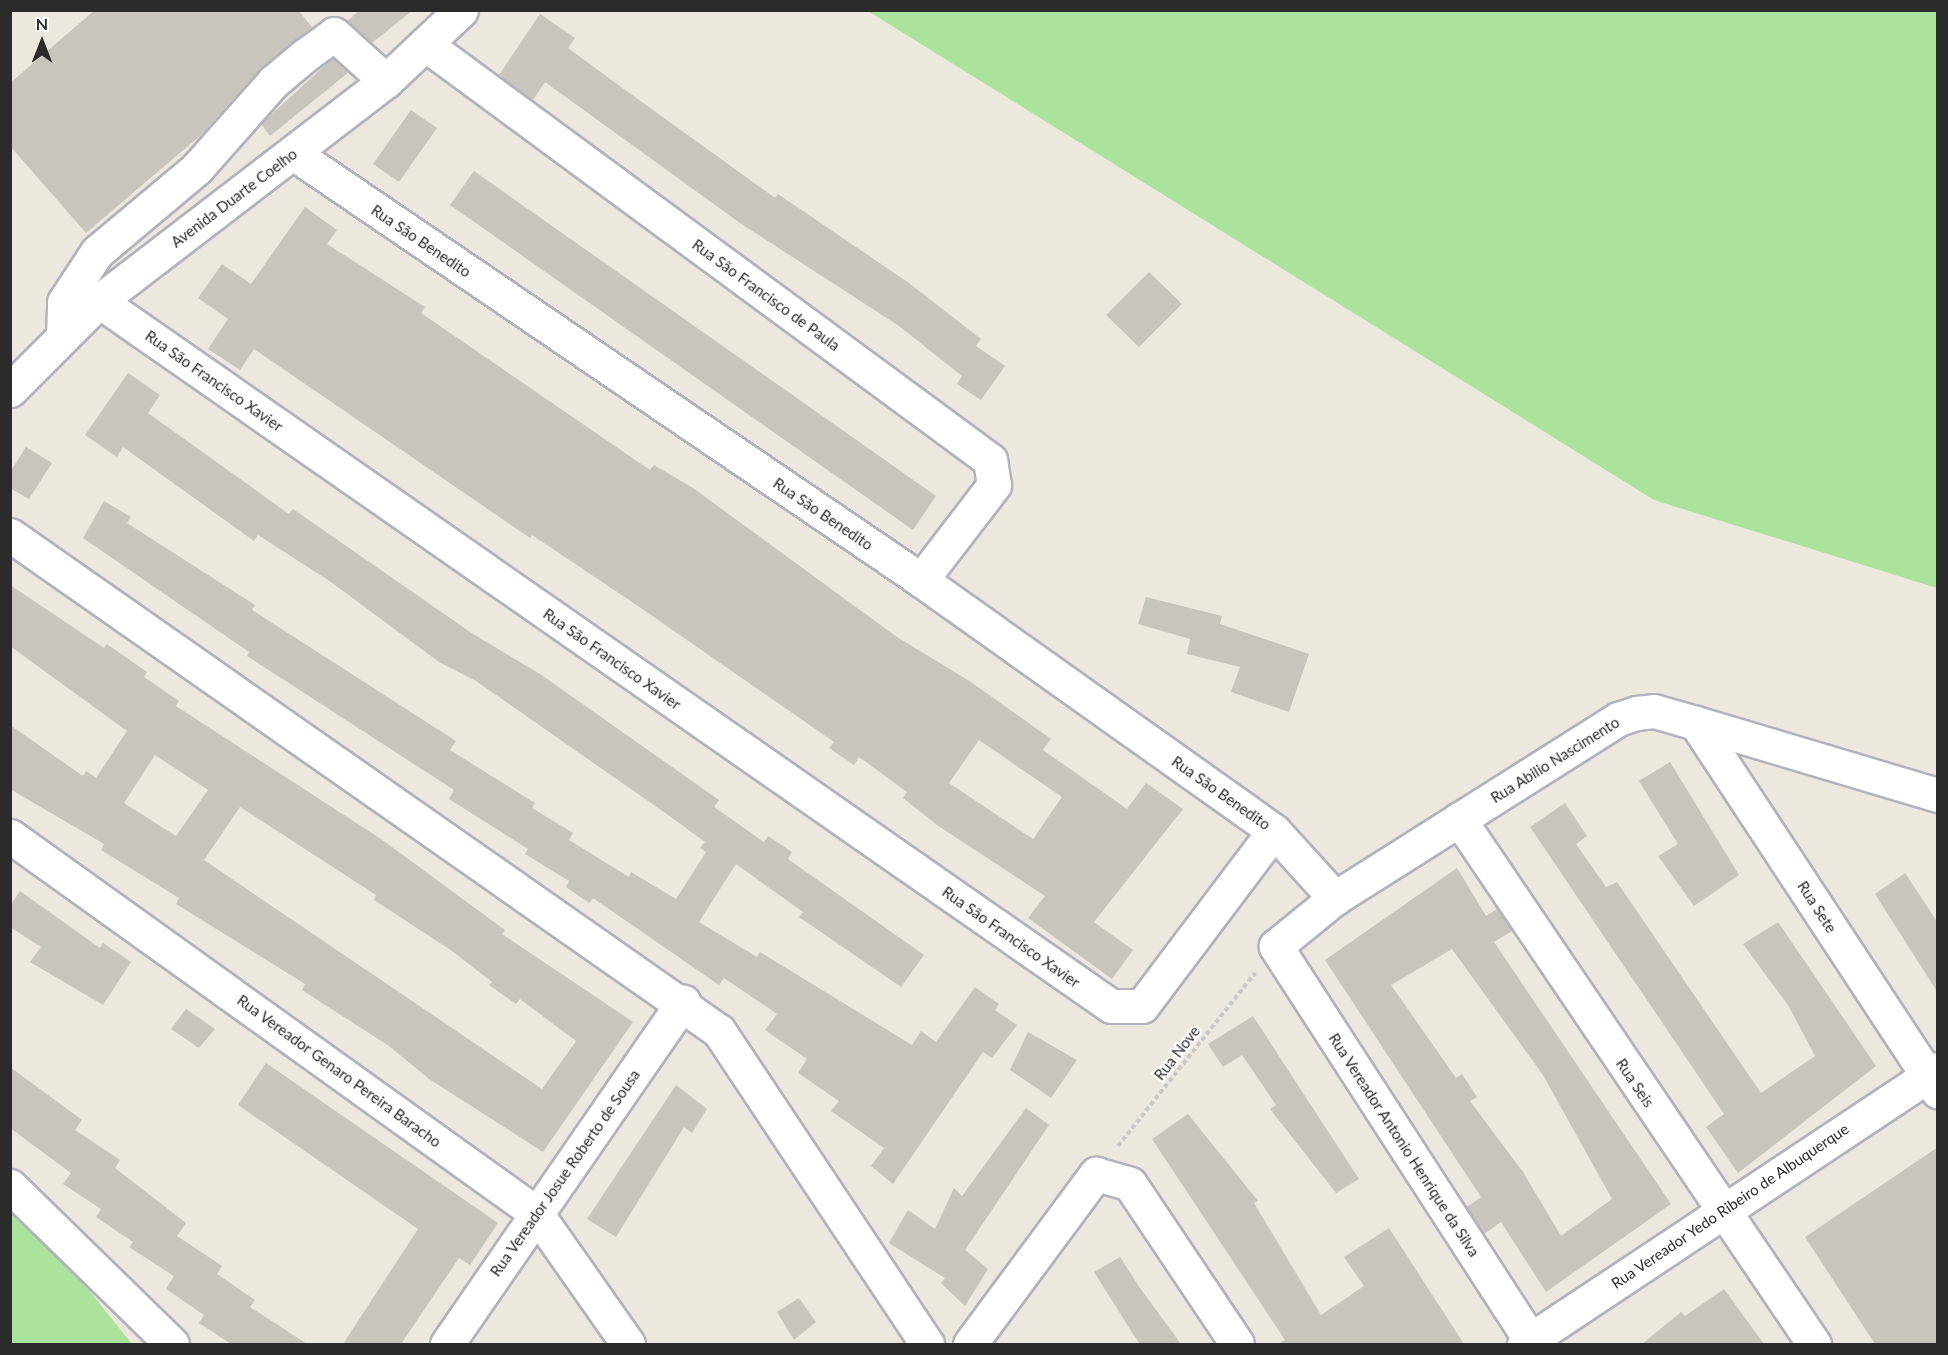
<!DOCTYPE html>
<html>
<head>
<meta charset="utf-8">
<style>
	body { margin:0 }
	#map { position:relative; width:1948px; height:1355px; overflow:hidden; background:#ede8de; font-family:Lato,sans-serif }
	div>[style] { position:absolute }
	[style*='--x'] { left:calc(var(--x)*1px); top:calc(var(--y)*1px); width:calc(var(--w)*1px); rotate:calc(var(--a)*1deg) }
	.green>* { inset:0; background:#abe29c }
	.building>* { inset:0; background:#c8c5bd }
	.path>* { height:4px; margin-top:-2px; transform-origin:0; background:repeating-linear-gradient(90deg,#c8c8c8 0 4.5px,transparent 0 7.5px) }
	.roads { filter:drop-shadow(2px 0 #b1b2be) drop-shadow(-2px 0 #b1b2be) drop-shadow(0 2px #b1b2be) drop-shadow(0 -2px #b1b2be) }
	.minor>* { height:33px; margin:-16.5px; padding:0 16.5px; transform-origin:16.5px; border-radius:16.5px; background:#fff }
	span { translate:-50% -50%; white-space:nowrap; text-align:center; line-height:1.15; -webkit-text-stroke:4.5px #fff; paint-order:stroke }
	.street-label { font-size:15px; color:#2b2b2b }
	.frame { position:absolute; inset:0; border:12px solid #2b2b2b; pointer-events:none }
	.north { position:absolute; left:12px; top:12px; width:60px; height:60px; -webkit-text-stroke:4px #fff; paint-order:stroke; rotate:0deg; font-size:16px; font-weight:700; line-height:24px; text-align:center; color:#2b2b2b }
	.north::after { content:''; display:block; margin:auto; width:21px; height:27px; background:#2b2b2b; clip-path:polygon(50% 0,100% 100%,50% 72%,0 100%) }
</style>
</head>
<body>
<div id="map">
	<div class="green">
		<i style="clip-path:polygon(868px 11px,1937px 11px,1937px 588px,1654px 500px)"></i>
		<i style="clip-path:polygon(11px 1213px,75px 1273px,132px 1344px,11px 1344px)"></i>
	</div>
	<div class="building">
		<i style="clip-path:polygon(95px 10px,298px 10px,312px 27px,261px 68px,201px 135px,86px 233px,10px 146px,10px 83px)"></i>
		<i style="clip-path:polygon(360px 10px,413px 10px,372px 43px,347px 21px)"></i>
		<i style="clip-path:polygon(540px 14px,575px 38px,568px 48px,617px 84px,775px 198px,778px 194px,909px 283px,981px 339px,976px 346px,1005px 366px,981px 400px,957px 384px,962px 376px,899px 326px,740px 223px,545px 82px,533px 100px,499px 75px)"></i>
		<i style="clip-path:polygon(333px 58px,349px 72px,270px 136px,261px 124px)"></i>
		<i style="clip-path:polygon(411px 110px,437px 128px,399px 182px,373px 164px)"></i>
		<i style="clip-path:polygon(474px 171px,936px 496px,913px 530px,450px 205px)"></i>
		<i style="clip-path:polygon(evenodd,305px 207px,337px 230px,327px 244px,425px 307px,421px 313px,650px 470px,654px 465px,693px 488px,897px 637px,971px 682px,1051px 739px,1043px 750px,1127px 809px,1146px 783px,1183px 809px,1094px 922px,1133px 950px,1112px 979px,1028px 918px,1045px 896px,937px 825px,903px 798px,907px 792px,859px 757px,854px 765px,829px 748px,834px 742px,638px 606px,532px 535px,530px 538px,254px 349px,240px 370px,208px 349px,228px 319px,198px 298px,222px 264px,251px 284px,305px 207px,979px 740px,1062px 797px,1033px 839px,949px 783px,979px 740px)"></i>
		<i style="clip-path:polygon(1149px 272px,1182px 304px,1139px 347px,1106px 315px)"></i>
		<i style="clip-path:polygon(128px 373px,160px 395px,148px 413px,289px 514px,293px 509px,473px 634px,540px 674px,719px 800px,714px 807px,764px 842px,768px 836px,792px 852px,788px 859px,924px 955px,901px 987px,799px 917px,803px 912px,736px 864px,699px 922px,757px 957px,760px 952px,912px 1045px,921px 1031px,936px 1042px,975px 987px,999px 1004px,995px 1010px,1017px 1025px,992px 1058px,983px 1052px,893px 1184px,871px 1166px,884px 1148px,831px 1111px,839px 1101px,798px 1073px,807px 1059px,765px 1030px,777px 1014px,724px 978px,719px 985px,593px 898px,589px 903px,566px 887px,569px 881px,525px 854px,528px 849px,449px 799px,454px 790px,247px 656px,249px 652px,83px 538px,104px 501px,131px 517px,127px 523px,255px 605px,252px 610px,456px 741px,450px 750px,535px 803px,532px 808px,573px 833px,569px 840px,629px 877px,631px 872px,676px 899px,706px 852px,700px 848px,705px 842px,671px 817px,476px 681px,439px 662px,331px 582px,258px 535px,254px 541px,123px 447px,117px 457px,85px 435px)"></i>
		<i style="clip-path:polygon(26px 447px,52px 463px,29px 499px,10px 488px,10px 472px)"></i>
		<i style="clip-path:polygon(evenodd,10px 585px,104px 648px,107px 644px,147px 672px,144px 677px,179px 701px,176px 706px,381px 839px,505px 930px,502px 934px,633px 1022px,543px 1152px,429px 1079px,389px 1046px,302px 990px,305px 984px,176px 904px,179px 898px,101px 850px,104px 844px,10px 789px,10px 725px,83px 776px,86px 771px,96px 778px,127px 731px,10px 646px,10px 585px,155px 755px,208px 790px,176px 836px,124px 803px,155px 755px,10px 585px,240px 807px,376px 895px,374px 900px,452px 951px,492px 982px,489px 985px,516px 1004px,520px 999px,576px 1041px,542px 1089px,204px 860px,240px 807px)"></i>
		<i style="clip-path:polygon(1146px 597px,1222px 616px,1220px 624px,1309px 654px,1289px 712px,1231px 692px,1240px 667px,1187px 654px,1190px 639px,1138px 624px)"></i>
		<i style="clip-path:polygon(1670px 762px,1739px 875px,1694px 906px,1658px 856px,1678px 844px,1639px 781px)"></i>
		<i style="clip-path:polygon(1565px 803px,1587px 836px,1576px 844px,1606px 887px,1617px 882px,1761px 1093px,1815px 1056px,1788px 1005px,1743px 944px,1778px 922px,1876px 1066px,1738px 1173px,1706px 1127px,1724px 1114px,1530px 827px)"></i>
		<i style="clip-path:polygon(evenodd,1457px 868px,1486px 916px,1497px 909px,1512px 931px,1494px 942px,1671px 1204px,1546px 1292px,1501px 1222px,1484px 1234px,1467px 1207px,1481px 1197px,1325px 960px,1457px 868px,1452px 949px,1543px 1075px,1612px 1199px,1561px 1236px,1523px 1172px,1470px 1101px,1477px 1097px,1462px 1074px,1456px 1078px,1391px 985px,1452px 949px)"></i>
		<i style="clip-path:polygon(1905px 873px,1938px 923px,1938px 993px,1875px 894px)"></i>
		<i style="clip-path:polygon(20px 891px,100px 948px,103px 943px,131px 962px,103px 1005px,30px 962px,41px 947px,10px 927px,10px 906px)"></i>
		<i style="clip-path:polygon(186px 1009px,215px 1029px,199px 1048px,171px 1029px)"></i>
		<i style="clip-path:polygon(1253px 1016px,1359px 1179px,1336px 1193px,1270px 1109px,1276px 1105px,1242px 1055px,1223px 1067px,1208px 1044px)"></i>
		<i style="clip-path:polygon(1028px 1032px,1077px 1060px,1051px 1098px,1010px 1070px)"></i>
		<i style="clip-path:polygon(266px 1063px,498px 1223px,470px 1265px,459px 1258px,401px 1344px,343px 1344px,418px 1229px,238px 1105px)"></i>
		<i style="clip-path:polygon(10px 1067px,82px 1120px,75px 1130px,120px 1160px,115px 1168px,186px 1223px,177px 1236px,222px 1266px,217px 1274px,255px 1300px,250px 1307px,307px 1344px,231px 1344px,199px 1323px,204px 1315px,166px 1289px,174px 1276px,129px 1247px,133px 1242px,96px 1217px,101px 1209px,63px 1184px,71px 1173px,10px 1128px)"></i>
		<i style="clip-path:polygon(676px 1085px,707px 1109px,692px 1133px,684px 1127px,616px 1237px,587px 1219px)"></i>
		<i style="clip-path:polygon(1026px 1108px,1049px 1125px,965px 1250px,988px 1269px,965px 1306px,941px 1283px,945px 1278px,889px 1243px,908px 1210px,935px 1229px,954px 1188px,962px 1196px)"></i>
		<i style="clip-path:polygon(1188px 1114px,1258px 1201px,1254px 1203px,1321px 1315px,1364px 1286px,1344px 1257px,1389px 1228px,1464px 1344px,1278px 1344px,1285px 1340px,1152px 1139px)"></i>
		<i style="clip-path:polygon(1938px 1147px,1938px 1344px,1875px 1344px,1805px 1237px)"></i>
		<i style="clip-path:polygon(1120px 1257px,1140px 1288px,1181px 1344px,1140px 1344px,1133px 1334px,1094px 1272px)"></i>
		<i style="clip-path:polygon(1724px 1289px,1764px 1344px,1642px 1344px,1681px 1312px,1685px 1316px)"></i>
		<i style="clip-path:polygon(799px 1298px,816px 1322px,794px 1340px,777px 1312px)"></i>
	</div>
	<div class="path">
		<i style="--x:1118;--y:1146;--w:221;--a:-51.6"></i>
	</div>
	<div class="roads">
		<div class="minor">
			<i style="--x:425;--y:44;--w:702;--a:36.36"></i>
			<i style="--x:990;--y:460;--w:25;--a:81"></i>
			<i style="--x:994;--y:485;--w:120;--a:127.5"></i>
			<i style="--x:293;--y:153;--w:759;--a:34.21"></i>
			<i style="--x:921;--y:580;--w:433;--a:35.4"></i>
			<i style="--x:1274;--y:831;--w:91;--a:47.7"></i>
			<i style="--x:99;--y:301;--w:1233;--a:34.86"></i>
			<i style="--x:1111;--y:1006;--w:31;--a:0"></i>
			<i style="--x:1142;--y:1006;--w:219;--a:-53"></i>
			<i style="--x:63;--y:336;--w:34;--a:-88"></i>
			<i style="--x:64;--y:302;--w:60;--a:-56.6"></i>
			<i style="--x:97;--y:252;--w:131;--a:-40"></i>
			<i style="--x:197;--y:168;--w:115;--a:-48.5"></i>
			<i style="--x:273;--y:82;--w:40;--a:-40"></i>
			<i style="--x:304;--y:56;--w:37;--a:-36"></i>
			<i style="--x:334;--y:34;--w:70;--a:42.1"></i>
			<i style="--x:10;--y:390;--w:126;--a:-45"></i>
			<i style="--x:99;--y:301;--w:362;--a:-37.5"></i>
			<i style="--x:386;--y:81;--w:103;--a:-43.4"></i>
			<i style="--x:10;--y:535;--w:865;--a:34.98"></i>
			<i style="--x:719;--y:1031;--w:376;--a:56.4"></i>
			<i style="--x:1696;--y:723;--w:441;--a:56.7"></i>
			<i style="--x:1459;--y:819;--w:634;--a:55.93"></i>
			<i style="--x:10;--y:836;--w:647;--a:35.63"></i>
			<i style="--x:536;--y:1213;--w:160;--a:54.9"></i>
			<i style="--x:10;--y:1186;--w:226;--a:44.3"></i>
			<i style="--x:447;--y:1344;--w:416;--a:-55.4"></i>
			<i style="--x:970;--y:1344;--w:212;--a:-53.5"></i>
			<i style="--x:1096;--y:1174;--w:35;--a:16"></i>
			<i style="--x:1130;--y:1184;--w:192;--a:56.2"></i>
			<i style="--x:1524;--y:1344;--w:497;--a:-33.6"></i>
			<i style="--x:1533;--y:1344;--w:474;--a:-122.9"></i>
			<i style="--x:1276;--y:946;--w:76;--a:-39.1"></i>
			<i style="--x:1335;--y:898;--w:335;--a:-32.3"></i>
			<i style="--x:1618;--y:719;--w:19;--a:-18"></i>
			<i style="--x:1636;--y:713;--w:18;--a:-6"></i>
			<i style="--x:1654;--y:711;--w:44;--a:15.9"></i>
			<i style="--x:1696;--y:723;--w:252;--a:16.6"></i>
		</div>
	</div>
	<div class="street-label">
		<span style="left:234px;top:198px;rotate:-37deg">Avenida Duarte Coelho</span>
		<span style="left:421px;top:241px;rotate:34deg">Rua São Benedito</span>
		<span style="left:766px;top:295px;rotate:36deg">Rua São Francisco de Paula</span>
		<span style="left:214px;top:381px;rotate:35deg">Rua São Francisco Xavier</span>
		<span style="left:823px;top:514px;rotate:34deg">Rua São Benedito</span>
		<span style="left:612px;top:659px;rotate:35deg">Rua São Francisco Xavier</span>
		<span style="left:1555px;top:760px;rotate:-32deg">Rua Abilio Nascimento</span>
		<span style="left:1221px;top:793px;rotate:35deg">Rua São Benedito</span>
		<span style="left:1817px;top:907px;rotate:57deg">Rua Sete</span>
		<span style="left:1011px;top:937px;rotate:35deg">Rua São Francisco Xavier</span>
		<span style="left:1177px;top:1053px;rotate:-52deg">Rua Nove</span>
		<span style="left:339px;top:1071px;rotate:36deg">Rua Vereador Genaro Pereira Baracho</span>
		<span style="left:1635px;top:1083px;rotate:56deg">Rua Seis</span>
		<span style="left:1404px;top:1145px;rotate:57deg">Rua Vereador Antonio Henrique da Silva</span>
		<span style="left:565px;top:1173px;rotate:-55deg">Rua Vereador Josue Roberto de Sousa</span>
		<span style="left:1730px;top:1206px;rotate:-34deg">Rua Vereador Yedo Ribeiro de Albuquerque</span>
	</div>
	<div class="frame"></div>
	<div class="north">N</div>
</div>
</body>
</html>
